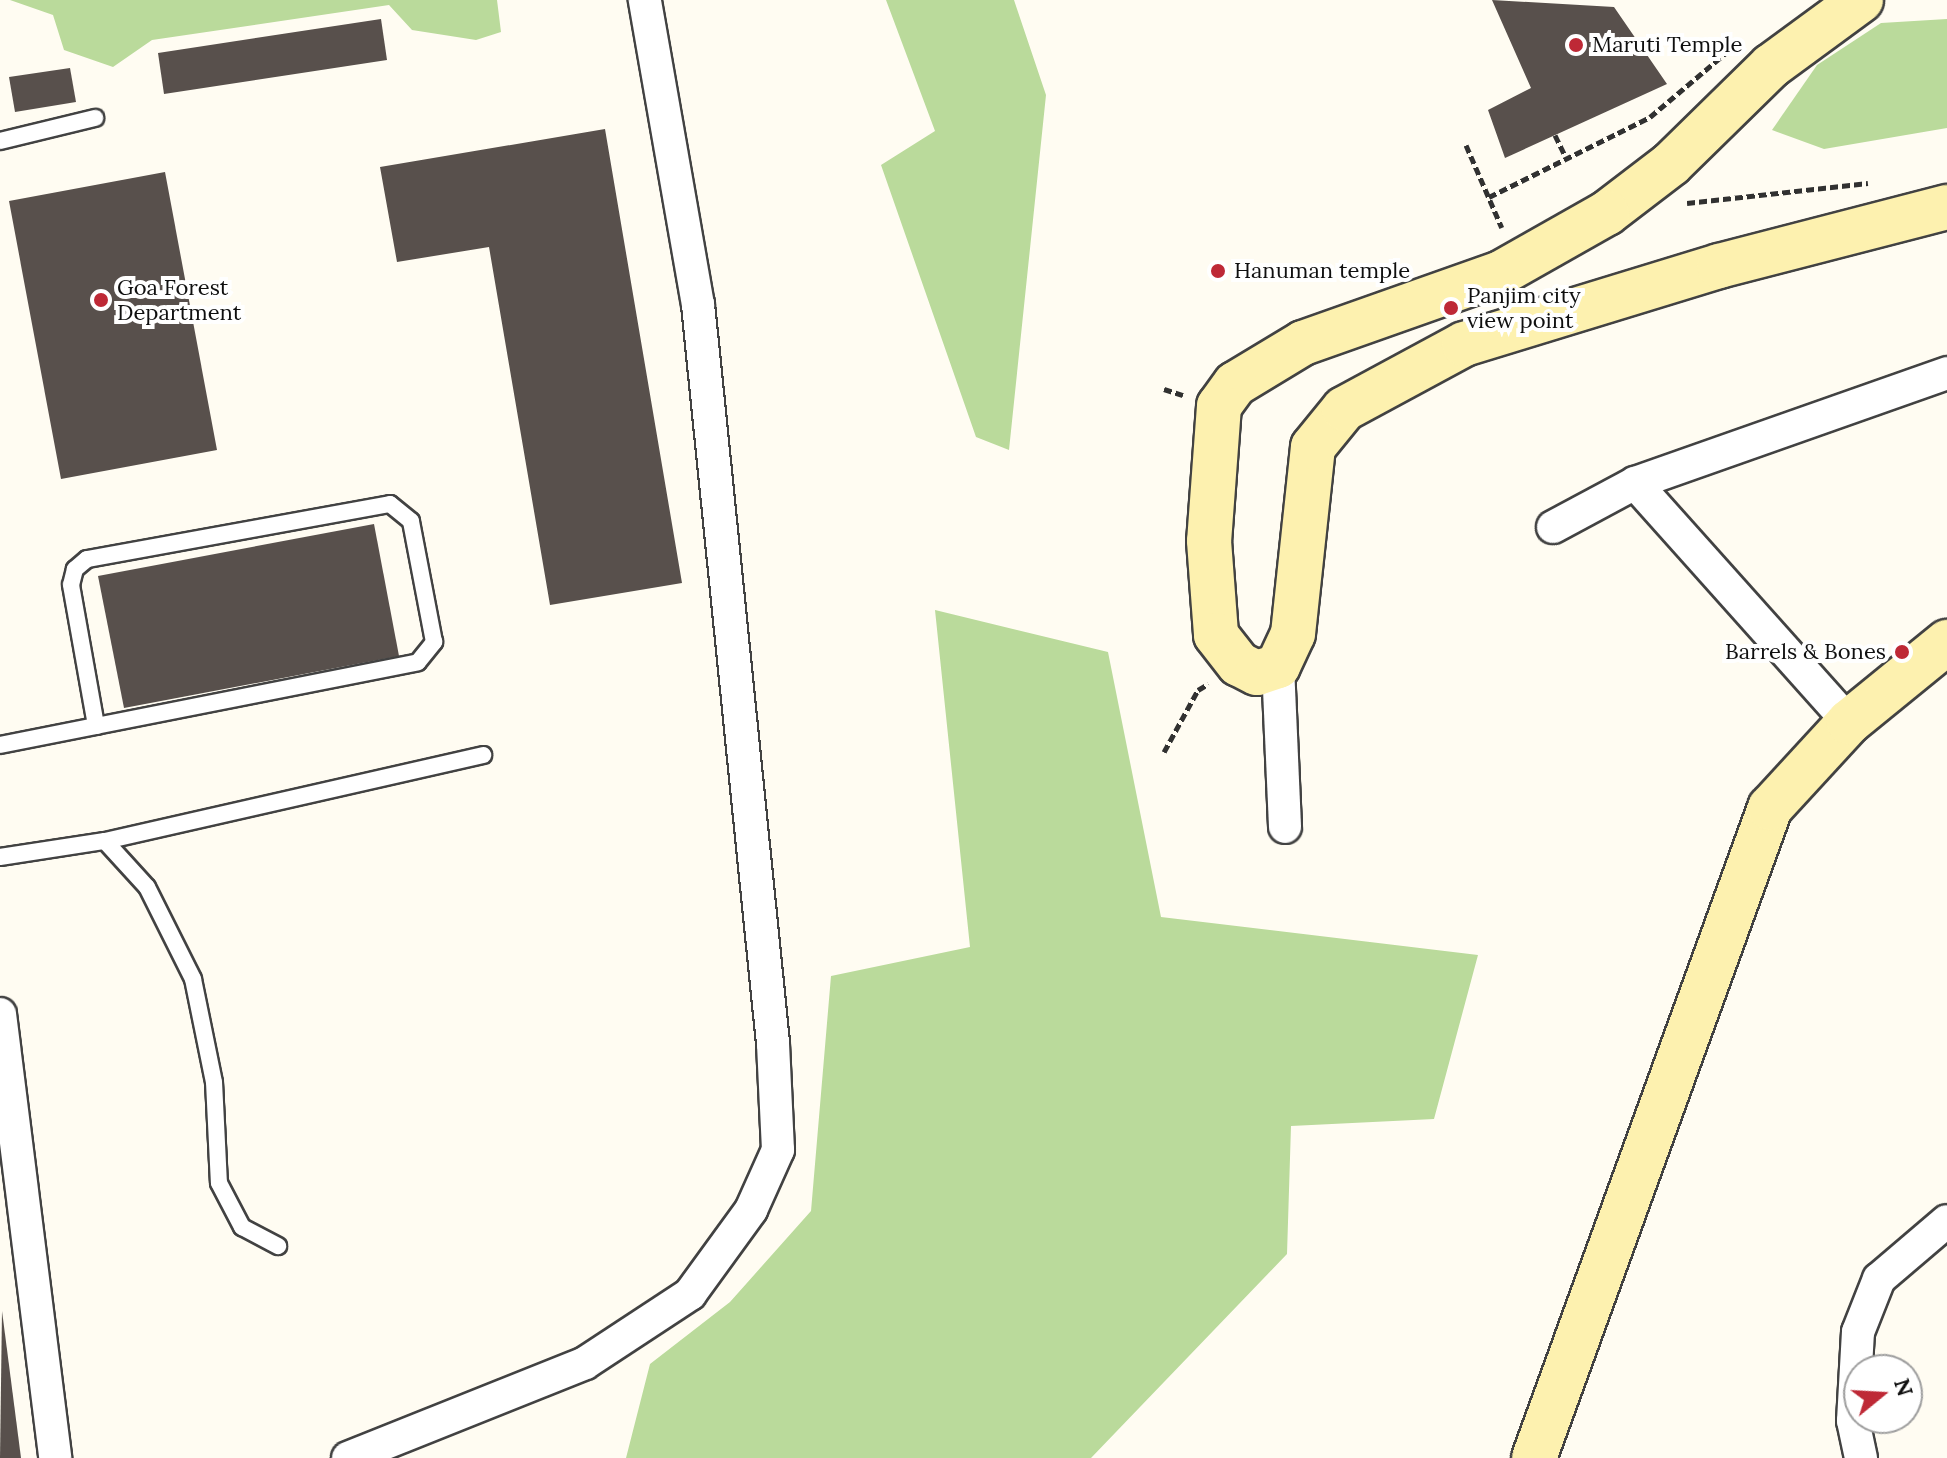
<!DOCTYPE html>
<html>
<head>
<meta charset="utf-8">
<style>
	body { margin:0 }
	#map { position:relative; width:1947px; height:1458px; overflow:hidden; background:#fffcf2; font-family:Lora,serif }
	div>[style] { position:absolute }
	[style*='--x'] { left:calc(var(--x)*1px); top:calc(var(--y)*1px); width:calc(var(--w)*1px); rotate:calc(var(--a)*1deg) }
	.forest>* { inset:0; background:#bada9b }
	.building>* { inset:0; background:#58504c }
	.path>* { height:5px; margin-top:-2.5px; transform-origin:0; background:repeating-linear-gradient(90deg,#313131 0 8px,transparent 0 12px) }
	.roads { filter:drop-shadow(2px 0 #424242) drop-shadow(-2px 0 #424242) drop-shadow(0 2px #424242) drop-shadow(0 -2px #424242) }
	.lane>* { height:16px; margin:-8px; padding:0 8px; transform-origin:8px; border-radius:8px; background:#fff }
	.street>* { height:32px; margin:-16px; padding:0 16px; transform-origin:16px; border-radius:16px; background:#fff }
	.secondary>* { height:44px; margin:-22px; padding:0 22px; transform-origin:22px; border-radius:22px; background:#fdf1af }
	.dots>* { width:22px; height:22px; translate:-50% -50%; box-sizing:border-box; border:4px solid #fff; border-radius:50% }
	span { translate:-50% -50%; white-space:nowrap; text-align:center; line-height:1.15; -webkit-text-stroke:8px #fff; paint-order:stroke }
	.poi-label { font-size:22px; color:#0f0f0f }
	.left { translate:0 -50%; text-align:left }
	.right { translate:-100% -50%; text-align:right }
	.north { position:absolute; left:1843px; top:1354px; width:80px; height:80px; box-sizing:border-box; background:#fff; border:2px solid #9f9f9f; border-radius:50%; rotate:72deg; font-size:22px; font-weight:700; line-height:32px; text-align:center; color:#0f0f0f }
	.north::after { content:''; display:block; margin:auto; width:28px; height:36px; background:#be2936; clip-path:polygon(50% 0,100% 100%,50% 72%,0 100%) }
</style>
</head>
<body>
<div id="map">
	<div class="forest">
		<i style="clip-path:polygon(10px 0,497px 0,501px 32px,476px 40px,412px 30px,389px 5px,152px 40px,113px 67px,64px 50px,53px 15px)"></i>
		<i style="clip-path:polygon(886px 0,1014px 0,1046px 95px,1009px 450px,976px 437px,881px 165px,935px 131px)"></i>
		<i style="clip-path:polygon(1947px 19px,1947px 128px,1824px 149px,1772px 130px,1817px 65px,1881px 23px)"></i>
		<i style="clip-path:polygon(935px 610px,1108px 652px,1161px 917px,1478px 955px,1434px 1119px,1291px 1126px,1287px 1254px,1091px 1458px,626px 1458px,650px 1364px,730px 1302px,811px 1211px,831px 976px,970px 947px)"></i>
	</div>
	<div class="building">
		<i style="clip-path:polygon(1492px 0,1614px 7px,1667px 84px,1505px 158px,1488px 110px,1531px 88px)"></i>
		<i style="clip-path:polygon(381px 19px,387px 60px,164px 94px,158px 53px)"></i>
		<i style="clip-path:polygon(70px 68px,76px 102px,15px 112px,9px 77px)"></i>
		<i style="clip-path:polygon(605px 129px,682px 583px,550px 605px,489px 247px,397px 262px,380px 167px)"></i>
		<i style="clip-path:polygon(165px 172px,217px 450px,61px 479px,9px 201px)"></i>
		<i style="clip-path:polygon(374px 524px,399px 656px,124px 708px,98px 576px)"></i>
		<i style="clip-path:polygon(2px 1311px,21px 1458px,0 1458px)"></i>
	</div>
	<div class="path">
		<i style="--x:1555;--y:135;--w:28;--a:64"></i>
		<i style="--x:1466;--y:145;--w:90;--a:66.6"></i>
		<i style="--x:1489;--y:197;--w:180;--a:-26.4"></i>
		<i style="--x:1650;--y:117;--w:119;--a:-40.2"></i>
		<i style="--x:1687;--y:203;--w:182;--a:-6.3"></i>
		<i style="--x:1164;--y:389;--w:20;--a:18"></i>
		<i style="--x:1164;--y:752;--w:71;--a:-61.3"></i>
		<i style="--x:1198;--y:690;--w:12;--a:-31"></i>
	</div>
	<div class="roads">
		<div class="lane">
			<i style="--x:0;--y:141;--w:98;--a:-13.6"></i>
			<i style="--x:0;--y:745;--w:98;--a:-11.2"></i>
			<i style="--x:96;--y:726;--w:328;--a:-11.2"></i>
			<i style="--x:418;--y:662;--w:26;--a:-51"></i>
			<i style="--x:434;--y:642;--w:123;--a:-100.8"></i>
			<i style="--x:411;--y:521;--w:27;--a:-141"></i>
			<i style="--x:390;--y:504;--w:308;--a:169.7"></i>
			<i style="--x:87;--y:559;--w:16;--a:140"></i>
			<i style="--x:75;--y:569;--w:16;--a:104"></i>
			<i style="--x:71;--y:585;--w:143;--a:79.9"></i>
			<i style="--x:105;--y:841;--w:388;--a:-12.8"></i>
			<i style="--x:0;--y:857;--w:106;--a:-8.7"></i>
			<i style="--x:105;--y:841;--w:62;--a:47.6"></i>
			<i style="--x:147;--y:887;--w:103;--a:63.4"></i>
			<i style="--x:193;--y:979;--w:105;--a:78.5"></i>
			<i style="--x:214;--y:1082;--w:101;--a:87.2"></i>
			<i style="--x:219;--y:1183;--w:50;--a:62.4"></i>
			<i style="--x:242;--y:1227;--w:41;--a:27.8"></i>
		</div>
		<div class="street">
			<i style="--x:1635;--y:483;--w:321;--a:48.2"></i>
			<i style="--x:1553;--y:527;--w:93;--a:-28.2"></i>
			<i style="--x:1635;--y:483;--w:331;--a:-19.4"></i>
			<i style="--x:1278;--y:666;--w:161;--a:87.5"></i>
			<i style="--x:0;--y:1014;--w:447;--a:82.9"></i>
			<i style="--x:348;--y:1458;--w:255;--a:-21.8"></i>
			<i style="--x:585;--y:1363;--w:126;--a:-33.3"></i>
			<i style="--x:690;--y:1294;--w:104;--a:-54"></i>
			<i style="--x:751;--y:1210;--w:66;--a:-65.8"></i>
			<i style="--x:778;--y:1150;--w:107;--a:-92.7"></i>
			<i style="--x:773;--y:1043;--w:742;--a:-95.8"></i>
			<i style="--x:698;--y:305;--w:310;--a:-99.9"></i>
			<i style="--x:1861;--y:1458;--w:38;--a:-102"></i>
			<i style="--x:1853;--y:1421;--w:89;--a:-86.8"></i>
			<i style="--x:1858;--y:1332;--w:57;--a:-68.4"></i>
			<i style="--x:1879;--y:1279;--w:89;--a:-40.5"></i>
		</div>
		<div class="secondary">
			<i style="--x:1861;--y:0;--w:112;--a:143.7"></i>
			<i style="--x:1771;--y:66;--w:140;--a:135.6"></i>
			<i style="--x:1671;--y:164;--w:81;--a:142.6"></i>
			<i style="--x:1607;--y:213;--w:122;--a:150.5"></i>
			<i style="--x:1501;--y:273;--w:210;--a:160.5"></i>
			<i style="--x:1303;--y:343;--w:79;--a:148.9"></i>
			<i style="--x:1235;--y:384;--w:27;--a:126"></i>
			<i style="--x:1219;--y:406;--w:135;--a:94.2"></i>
			<i style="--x:1209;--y:541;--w:94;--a:85.7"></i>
			<i style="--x:1216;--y:635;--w:37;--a:52"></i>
			<i style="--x:1239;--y:664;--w:20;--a:27"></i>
			<i style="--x:1257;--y:673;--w:22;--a:-18"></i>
			<i style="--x:1278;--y:666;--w:35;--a:-65"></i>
			<i style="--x:1293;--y:634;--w:188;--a:-83.9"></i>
			<i style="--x:1313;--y:447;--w:49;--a:-50.8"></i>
			<i style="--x:1344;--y:409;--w:136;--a:-28.4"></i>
			<i style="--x:1464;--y:344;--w:267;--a:-17"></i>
			<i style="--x:1719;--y:266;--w:236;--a:-14.5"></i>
			<i style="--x:1534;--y:1458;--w:692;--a:-70.05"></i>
			<i style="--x:1770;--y:808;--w:117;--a:-47.4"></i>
			<i style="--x:1849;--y:722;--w:127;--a:-39.2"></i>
		</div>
	</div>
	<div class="dots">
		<i style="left:1576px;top:45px;background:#be2936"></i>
		<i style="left:1218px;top:271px;background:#be2936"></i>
		<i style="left:101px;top:300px;background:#be2936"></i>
		<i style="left:1451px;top:308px;background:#be2936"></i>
		<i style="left:1902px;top:652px;background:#be2936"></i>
	</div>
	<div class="poi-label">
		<span class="left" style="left:1592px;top:45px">Maruti Temple</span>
		<span class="left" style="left:1234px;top:271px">Hanuman temple</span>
		<span class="left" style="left:117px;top:300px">Goa Forest<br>Department</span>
		<span class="left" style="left:1467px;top:308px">Panjim city<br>view point</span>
		<span class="right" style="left:1886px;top:652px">Barrels &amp; Bones</span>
	</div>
	<div class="north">N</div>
</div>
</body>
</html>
